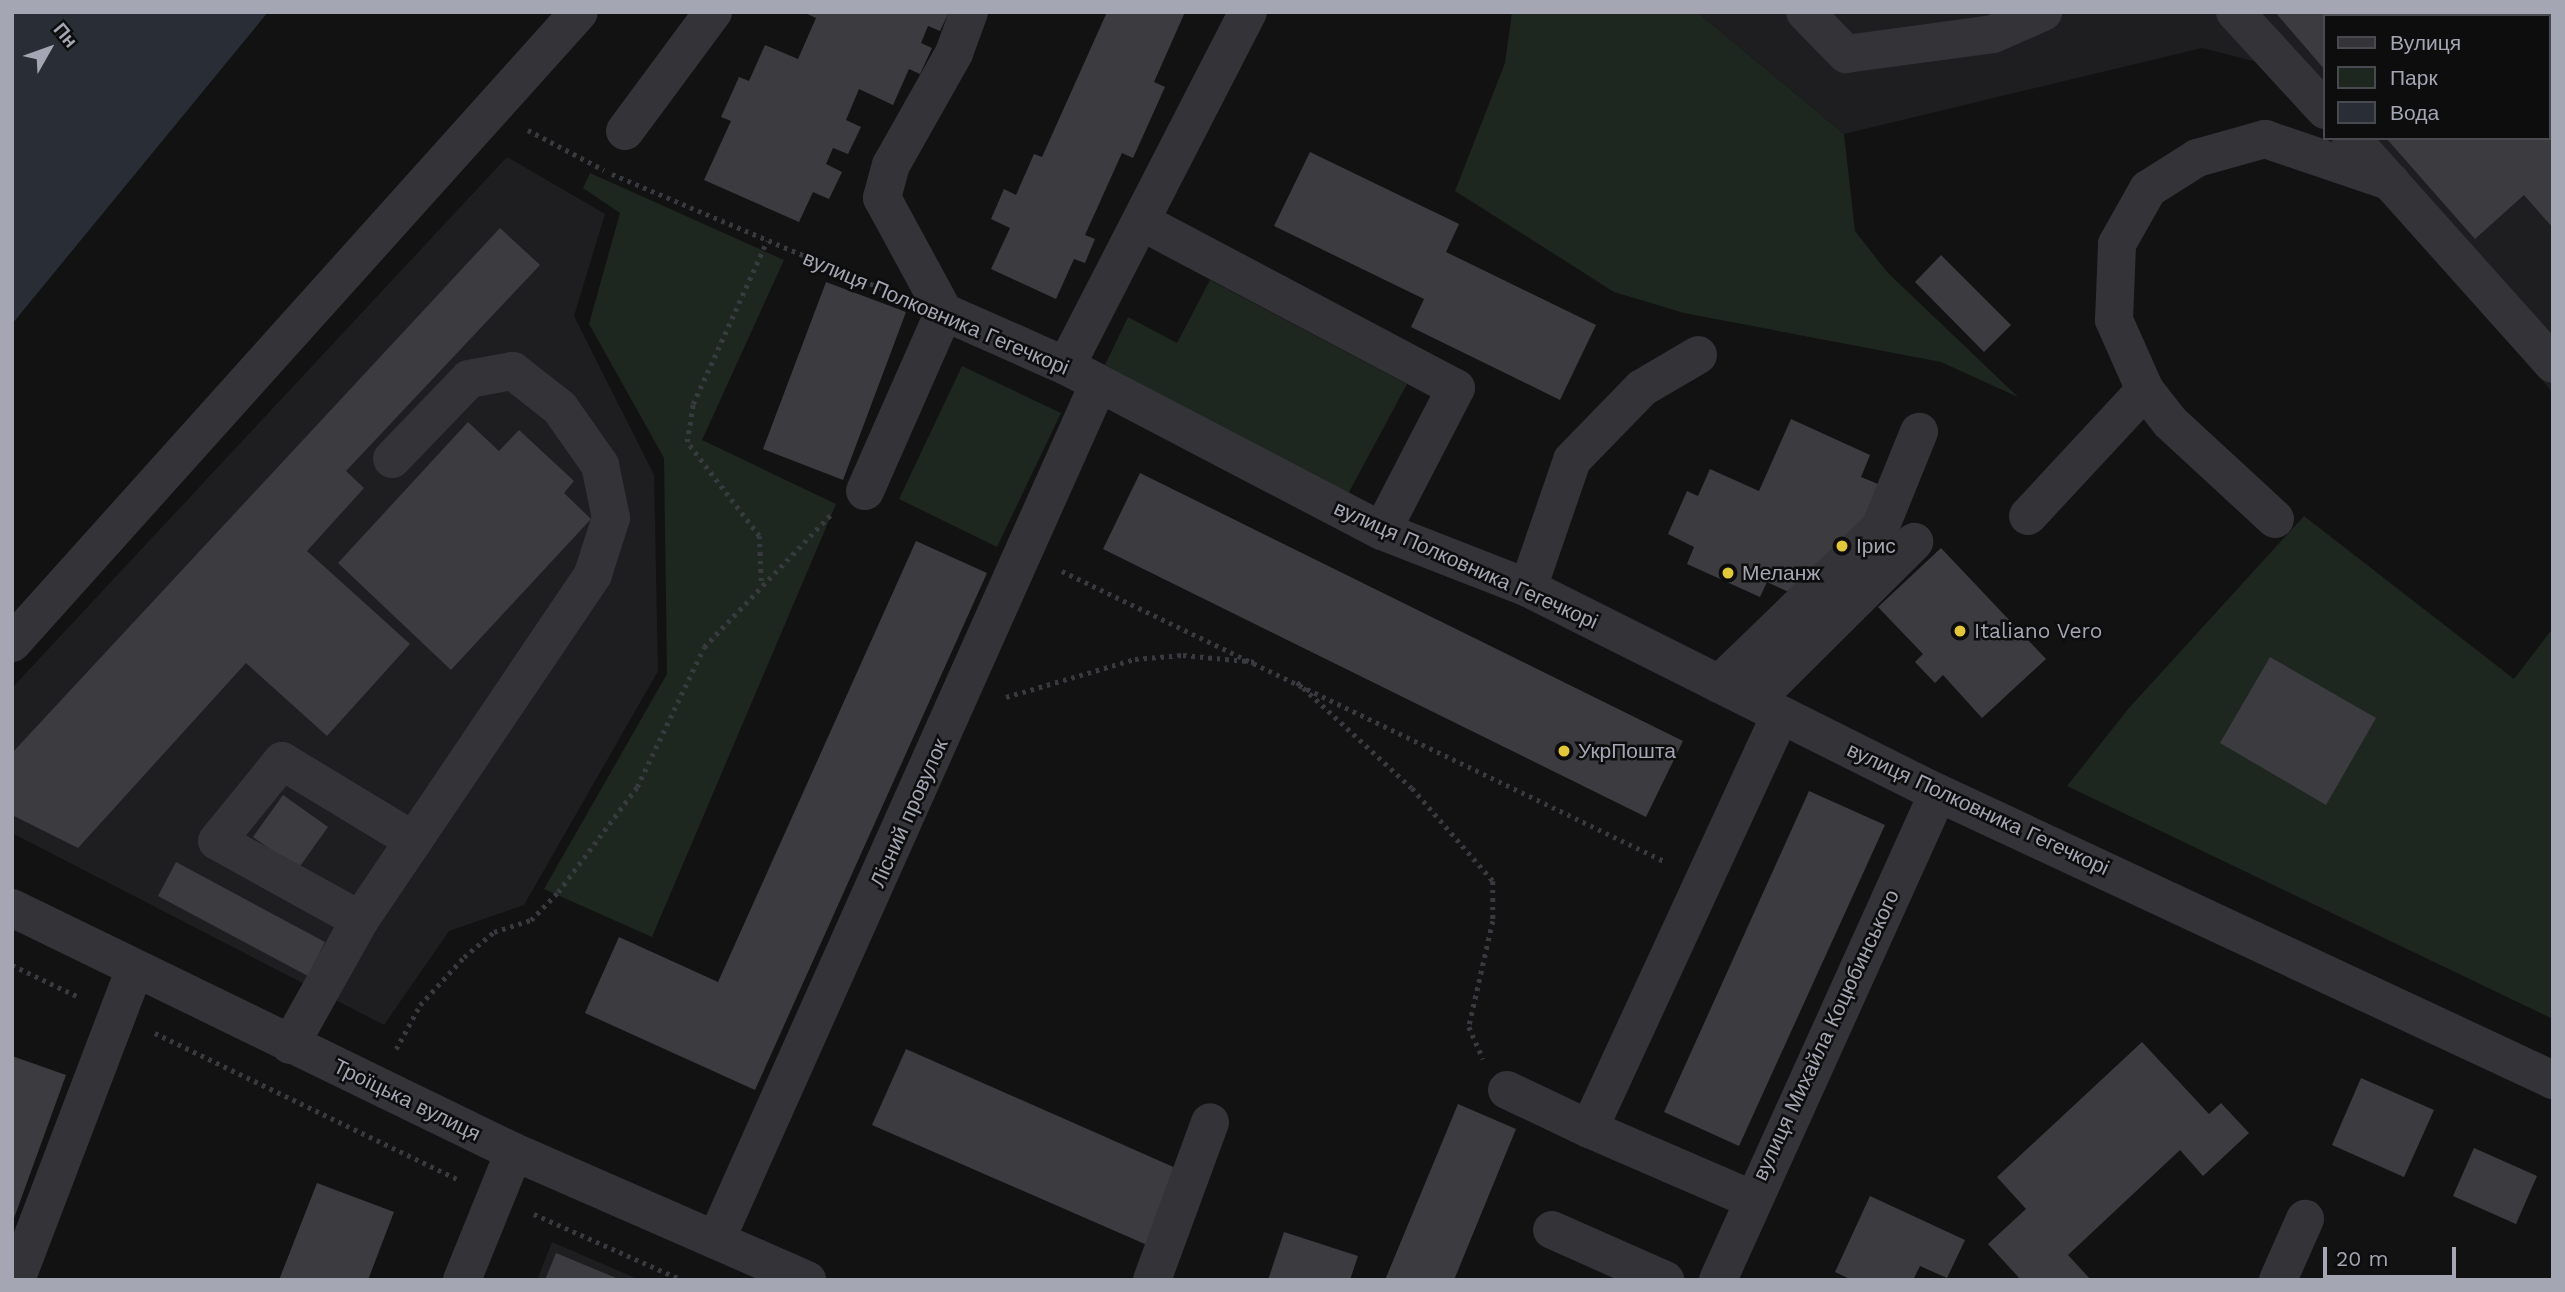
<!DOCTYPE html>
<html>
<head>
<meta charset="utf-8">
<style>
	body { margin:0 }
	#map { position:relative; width:2565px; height:1292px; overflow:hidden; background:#121213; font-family:"Work Sans",sans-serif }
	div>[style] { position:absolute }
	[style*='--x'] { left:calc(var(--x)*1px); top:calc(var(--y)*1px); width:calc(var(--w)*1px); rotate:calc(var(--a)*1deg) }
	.built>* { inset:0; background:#1e1e20 }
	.green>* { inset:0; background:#1e2620 }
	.water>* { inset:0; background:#292e36 }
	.building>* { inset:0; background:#3c3c40 }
	.path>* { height:4.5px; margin-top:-2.25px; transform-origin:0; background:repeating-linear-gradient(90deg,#393a3f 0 3.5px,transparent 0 8.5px) }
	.minor>* { height:38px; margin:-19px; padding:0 19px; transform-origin:19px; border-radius:19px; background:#333338 }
	.dots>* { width:19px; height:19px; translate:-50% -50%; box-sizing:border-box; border:4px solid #0d0d0e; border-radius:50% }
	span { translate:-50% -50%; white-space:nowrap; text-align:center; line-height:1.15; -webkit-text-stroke:5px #0d0d0e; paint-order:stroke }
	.street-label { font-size:21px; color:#a4a6b3 }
	.poi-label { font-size:21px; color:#a4a6b3 }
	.left { translate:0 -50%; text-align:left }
	.frame { position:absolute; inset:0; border:14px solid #a4a6b3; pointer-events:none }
	.legend { position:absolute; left:2323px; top:14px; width:228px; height:126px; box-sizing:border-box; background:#0d0d0e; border:2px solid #494a50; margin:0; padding:9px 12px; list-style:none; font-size:21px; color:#a4a6b3 }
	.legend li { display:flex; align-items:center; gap:14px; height:35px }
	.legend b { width:35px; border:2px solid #494a50 }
	.north { position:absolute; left:14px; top:14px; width:70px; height:70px; -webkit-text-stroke:5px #0d0d0e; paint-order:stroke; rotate:50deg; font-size:19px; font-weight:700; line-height:28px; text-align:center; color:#a4a6b3 }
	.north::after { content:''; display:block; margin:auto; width:24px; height:32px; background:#a4a6b3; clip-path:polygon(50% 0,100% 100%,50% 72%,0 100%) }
	.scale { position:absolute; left:2323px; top:1247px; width:133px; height:32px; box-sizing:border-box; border:4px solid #a4a6b3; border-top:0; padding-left:9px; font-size:21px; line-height:24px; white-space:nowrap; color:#a4a6b3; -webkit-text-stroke:5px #0d0d0e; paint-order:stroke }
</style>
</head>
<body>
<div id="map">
	<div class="built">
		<i style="clip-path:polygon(1697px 12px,2553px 12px,2553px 393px,2335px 138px,2549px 138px,2549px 16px,2325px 16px,2325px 127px,2273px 66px,2202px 48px,1844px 134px)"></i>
		<i style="clip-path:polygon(507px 157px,605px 214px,574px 316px,654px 475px,658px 671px,524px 905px,449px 931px,384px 1025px,12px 833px,12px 688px)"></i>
		<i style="clip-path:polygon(552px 1242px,640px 1280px,537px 1280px)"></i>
	</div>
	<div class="green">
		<i style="clip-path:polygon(1512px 12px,1697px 12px,1844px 134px,1855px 231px,1887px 272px,2018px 397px,1941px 362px,1684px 313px,1614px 292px,1455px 191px,1505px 63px)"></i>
		<i style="clip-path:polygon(590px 173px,784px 260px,702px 440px,836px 504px,652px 937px,544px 889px,667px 674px,664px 458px,589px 324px,620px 213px,583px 188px)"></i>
		<i style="clip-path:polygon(1210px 280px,1407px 384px,1348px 494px,1105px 365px,1128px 317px,1177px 343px)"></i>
		<i style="clip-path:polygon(962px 366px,1061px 413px,997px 547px,899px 499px)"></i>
		<i style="clip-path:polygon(2304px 516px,2514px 679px,2553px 628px,2553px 1019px,2067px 786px,2129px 708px)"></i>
	</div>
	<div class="water">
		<i style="clip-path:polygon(12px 12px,268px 12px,12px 324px)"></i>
	</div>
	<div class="building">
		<i style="clip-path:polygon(803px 12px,949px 12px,940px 31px,928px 26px,921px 43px,932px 48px,920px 74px,909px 69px,893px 105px,859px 89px,846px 120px,861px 127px,848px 154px,833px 148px,826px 164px,842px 172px,829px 199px,813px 192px,799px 222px,704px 180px,731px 121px,721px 117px,739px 77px,749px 81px,765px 45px,798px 59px,816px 18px)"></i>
		<i style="clip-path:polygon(1107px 12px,1185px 12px,1154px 82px,1165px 87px,1133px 158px,1122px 153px,1085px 235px,1095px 239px,1085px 263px,1074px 259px,1056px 299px,991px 269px,1010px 228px,991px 219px,1004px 189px,1016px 195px,1034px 154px,1042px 157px)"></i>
		<i style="clip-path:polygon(2275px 12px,2553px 12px,2553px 228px,2524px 195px,2475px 239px,2386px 138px,2549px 138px,2549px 16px,2325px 16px,2325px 70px)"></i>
		<i style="clip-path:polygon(1310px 152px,1459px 224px,1446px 252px,1596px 325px,1560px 400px,1411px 327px,1424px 299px,1274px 226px)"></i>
		<i style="clip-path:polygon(500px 228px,540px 265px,346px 471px,364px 488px,307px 551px,410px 644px,327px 736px,246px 663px,78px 848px,12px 815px,12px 753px)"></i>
		<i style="clip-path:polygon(1941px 255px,2011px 325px,1984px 352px,1915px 282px)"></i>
		<i style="clip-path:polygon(826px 282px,906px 312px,843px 480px,763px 449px)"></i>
		<i style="clip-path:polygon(1791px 419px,1870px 455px,1861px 477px,1878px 484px,1870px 513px,1816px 576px,1804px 570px,1793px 594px,1767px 582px,1760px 597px,1687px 564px,1694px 547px,1668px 534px,1687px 491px,1698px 496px,1710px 469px,1759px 491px)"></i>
		<i style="clip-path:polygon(468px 422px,499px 451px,519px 430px,574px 481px,564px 493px,591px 519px,451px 670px,338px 563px)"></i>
		<i style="clip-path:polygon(1140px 473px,1683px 741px,1646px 817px,1103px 549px)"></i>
		<i style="clip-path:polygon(916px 541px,987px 573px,755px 1090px,585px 1013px,619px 937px,718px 982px)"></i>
		<i style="clip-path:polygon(1941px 548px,2046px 659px,1982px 718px,1943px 675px,1935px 683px,1915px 662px,1923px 654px,1878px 607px)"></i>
		<i style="clip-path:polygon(2270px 657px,2376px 718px,2326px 805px,2220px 743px)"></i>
		<i style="clip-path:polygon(1809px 791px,1885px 825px,1739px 1146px,1664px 1112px)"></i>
		<i style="clip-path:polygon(283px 795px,328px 827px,298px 869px,253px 837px)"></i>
		<i style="clip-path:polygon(176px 862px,325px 942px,308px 976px,158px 896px)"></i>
		<i style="clip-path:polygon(2142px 1042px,2209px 1114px,2221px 1103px,2249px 1133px,2203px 1176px,2180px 1150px,2068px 1255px,2091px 1280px,2021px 1280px,1988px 1244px,2026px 1209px,1997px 1177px)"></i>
		<i style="clip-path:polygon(906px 1049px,1187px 1173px,1154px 1248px,872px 1125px)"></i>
		<i style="clip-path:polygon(12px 1056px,66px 1075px,13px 1221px,12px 1221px)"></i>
		<i style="clip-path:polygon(2361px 1078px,2434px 1110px,2404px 1177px,2332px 1145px)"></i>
		<i style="clip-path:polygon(1458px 1104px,1516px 1129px,1454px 1280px,1385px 1280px)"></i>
		<i style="clip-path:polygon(2474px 1148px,2537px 1176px,2516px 1224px,2453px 1196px)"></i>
		<i style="clip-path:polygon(317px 1183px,394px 1212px,368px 1280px,279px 1280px)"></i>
		<i style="clip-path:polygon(1870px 1196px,1965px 1240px,1947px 1278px,1920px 1266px,1913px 1280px,1852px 1280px,1835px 1272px)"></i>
		<i style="clip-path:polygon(1284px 1232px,1358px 1256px,1350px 1280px,1268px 1280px)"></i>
		<i style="clip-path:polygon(556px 1253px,621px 1280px,545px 1280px)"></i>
	</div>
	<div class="path">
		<i style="--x:528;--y:130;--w:86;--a:27.8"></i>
		<i style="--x:612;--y:174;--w:292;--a:23"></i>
		<i style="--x:1062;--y:571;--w:670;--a:25.72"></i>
		<i style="--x:761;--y:581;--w:45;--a:-92.5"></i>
		<i style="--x:759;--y:536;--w:118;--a:-127.5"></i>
		<i style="--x:687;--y:442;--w:38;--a:-81"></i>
		<i style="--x:693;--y:404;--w:179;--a:-65.6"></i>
		<i style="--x:1297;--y:682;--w:156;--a:42.7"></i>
		<i style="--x:1412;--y:788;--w:123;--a:48.9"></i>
		<i style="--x:1493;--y:881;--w:40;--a:90"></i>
		<i style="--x:1493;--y:921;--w:109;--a:102.8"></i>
		<i style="--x:1469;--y:1027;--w:35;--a:66"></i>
		<i style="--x:1006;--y:697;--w:134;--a:-16.4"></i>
		<i style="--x:1135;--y:659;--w:48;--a:-4.8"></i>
		<i style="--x:1183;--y:655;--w:74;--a:5.4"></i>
		<i style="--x:12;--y:965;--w:76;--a:25.6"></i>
		<i style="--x:155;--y:1033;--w:338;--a:25.8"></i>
		<i style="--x:396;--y:1049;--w:50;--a:-61.4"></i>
		<i style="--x:420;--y:1005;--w:65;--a:-47.5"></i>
		<i style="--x:464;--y:957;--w:39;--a:-40"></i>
		<i style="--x:494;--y:932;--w:39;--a:-18"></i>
		<i style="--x:531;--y:920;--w:39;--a:-46"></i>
		<i style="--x:558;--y:892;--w:131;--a:-53"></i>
		<i style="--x:637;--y:787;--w:155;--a:-64.4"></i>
		<i style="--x:704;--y:647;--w:185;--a:-46.3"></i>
		<i style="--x:534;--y:1214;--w:162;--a:24"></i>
	</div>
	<div class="minor">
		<i style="--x:1805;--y:12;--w:59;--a:45.7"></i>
		<i style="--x:1846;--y:54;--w:148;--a:-7.7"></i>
		<i style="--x:1993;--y:34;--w:55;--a:-23.7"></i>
		<i style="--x:2235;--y:12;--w:133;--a:47.4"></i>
		<i style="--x:625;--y:131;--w:148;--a:-53.5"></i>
		<i style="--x:2351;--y:138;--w:303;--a:48.2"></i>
		<i style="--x:1144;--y:223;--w:353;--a:27.9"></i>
		<i style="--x:1456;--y:388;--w:161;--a:117.4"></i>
		<i style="--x:944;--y:312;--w:133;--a:23.9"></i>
		<i style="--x:1066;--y:366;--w:356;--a:27.6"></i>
		<i style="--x:1382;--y:531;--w:157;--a:21.3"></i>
		<i style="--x:1528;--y:588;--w:458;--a:26.6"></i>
		<i style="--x:1938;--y:793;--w:679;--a:25.02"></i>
		<i style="--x:944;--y:312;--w:130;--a:-118.5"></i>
		<i style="--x:882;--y:198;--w:34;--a:-75"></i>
		<i style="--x:891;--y:165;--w:129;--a:-60.6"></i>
		<i style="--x:954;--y:53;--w:44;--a:-69.9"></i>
		<i style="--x:1066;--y:366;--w:398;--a:-62.8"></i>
		<i style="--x:865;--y:491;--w:196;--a:-66.2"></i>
		<i style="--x:2028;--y:516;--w:172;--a:-47.1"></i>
		<i style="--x:2275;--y:519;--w:143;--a:-137.3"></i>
		<i style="--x:2170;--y:422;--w:41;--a:-128"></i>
		<i style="--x:2145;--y:390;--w:77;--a:-113.9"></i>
		<i style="--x:2114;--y:320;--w:76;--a:-87.7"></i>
		<i style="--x:2117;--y:244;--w:63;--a:-60.6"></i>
		<i style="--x:2148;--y:189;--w:58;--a:-32.3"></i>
		<i style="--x:2197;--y:158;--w:71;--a:-15.6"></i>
		<i style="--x:2265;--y:139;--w:133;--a:18.8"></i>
		<i style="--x:1528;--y:588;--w:135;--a:-71"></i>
		<i style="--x:1572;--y:460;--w:100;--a:-45.8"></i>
		<i style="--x:1642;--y:388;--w:65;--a:-30.5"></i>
		<i style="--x:12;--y:643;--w:848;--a:-48.06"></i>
		<i style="--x:1719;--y:684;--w:224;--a:-44.1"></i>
		<i style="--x:1880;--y:528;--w:104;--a:-67.9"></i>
		<i style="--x:1754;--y:701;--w:226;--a:-44.8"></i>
		<i style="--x:12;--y:908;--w:558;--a:25.92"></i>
		<i style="--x:514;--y:1152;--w:320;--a:23.6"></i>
		<i style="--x:360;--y:920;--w:163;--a:-151.1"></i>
		<i style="--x:217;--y:841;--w:103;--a:-50.9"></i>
		<i style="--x:282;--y:761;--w:154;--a:31.2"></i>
		<i style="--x:290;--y:1045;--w:143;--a:-60.8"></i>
		<i style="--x:360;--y:920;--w:417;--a:-56"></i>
		<i style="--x:593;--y:574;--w:59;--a:-72.2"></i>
		<i style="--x:611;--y:518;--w:54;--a:-101.7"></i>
		<i style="--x:600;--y:465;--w:70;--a:-125.1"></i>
		<i style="--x:560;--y:408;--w:60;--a:-141.8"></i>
		<i style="--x:513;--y:371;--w:45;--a:169.7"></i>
		<i style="--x:469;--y:379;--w:111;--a:133.9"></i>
		<i style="--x:1507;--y:1090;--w:91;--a:25.4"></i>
		<i style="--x:1751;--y:1199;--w:176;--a:-156.6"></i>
		<i style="--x:1589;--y:1129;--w:455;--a:-65.2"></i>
		<i style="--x:1552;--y:1230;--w:124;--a:23.9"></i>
		<i style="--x:716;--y:1240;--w:936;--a:-65.93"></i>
		<i style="--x:16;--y:1280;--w:333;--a:-69.1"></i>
		<i style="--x:462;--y:1280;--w:138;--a:-67.9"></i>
		<i style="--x:1152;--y:1280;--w:168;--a:-69.8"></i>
		<i style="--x:1718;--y:1280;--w:534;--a:-65.69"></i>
		<i style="--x:2278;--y:1280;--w:67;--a:-66.1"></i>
	</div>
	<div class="dots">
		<i style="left:1842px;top:546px;background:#e2c73b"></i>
		<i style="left:1728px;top:573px;background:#e2c73b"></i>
		<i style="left:1960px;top:631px;background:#e2c73b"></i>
		<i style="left:1564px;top:751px;background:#e2c73b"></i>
	</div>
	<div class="street-label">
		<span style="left:936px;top:313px;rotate:23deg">вулиця Полковника Гегечкорі</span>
		<span style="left:1466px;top:565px;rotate:24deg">вулиця Полковника Гегечкорі</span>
		<span style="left:1978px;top:809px;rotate:25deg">вулиця Полковника Гегечкорі</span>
		<span style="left:909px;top:813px;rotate:-66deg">Лісний провулок</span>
		<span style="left:1826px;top:1035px;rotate:-65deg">вулиця Михайла Коцюбинського</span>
		<span style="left:407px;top:1100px;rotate:26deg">Троїцька вулиця</span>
	</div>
	<div class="poi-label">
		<span class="left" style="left:1856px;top:546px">Ірис</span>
		<span class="left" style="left:1742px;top:573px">Меланж</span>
		<span class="left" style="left:1974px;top:631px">Italiano Vero</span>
		<span class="left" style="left:1578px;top:751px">УкрПошта</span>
	</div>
	<div class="frame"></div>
	<ul class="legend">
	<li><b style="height:9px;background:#333338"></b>Вулиця</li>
	<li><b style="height:19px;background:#1e2620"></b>Парк</li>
	<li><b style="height:19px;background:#292e36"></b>Вода</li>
	</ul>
	<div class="north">Пн</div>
	<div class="scale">20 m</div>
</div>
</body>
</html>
